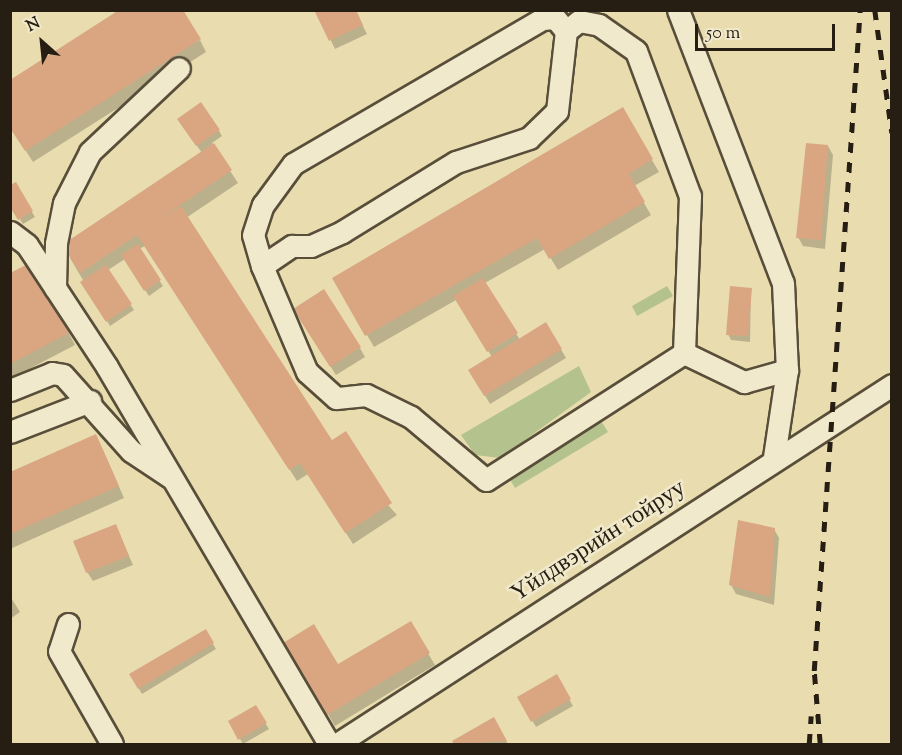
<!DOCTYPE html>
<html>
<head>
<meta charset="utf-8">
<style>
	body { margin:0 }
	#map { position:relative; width:902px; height:755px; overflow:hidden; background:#e9ddb0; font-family:"Sorts Mill Goudy",serif }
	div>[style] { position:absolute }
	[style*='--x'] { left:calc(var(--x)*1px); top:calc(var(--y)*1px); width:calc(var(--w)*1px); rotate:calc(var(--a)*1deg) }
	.green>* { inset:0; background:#b4c28d }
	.shadow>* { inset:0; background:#0003 }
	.building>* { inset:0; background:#daa682 }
	.roads { filter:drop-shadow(2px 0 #584e3a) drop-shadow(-2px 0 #584e3a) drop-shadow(0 2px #584e3a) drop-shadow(0 -2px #584e3a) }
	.minor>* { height:21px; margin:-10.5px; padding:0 10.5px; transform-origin:10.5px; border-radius:10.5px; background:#f1e9cc }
	.rail>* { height:4.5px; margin-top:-2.25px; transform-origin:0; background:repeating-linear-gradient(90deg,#271e13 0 10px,transparent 0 20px) }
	span { translate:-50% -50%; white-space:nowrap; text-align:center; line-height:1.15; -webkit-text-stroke:5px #f1e9cc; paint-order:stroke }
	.street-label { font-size:24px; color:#271e13 }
	.frame { position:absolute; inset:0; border:12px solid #271e13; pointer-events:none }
	.north { position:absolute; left:12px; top:12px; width:60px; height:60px; -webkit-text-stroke:4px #f1e9cc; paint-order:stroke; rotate:333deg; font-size:16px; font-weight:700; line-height:24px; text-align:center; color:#271e13 }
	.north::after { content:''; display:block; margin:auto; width:21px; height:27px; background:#271e13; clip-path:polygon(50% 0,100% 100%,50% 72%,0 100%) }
	.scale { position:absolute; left:695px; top:24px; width:140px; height:27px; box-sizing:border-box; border:3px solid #271e13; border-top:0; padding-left:8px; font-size:18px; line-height:21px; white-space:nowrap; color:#271e13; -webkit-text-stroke:4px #f1e9cc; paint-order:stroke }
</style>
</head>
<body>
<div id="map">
	<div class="green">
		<i style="clip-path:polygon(667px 286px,673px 296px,637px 316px,632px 306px)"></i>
		<i style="clip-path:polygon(579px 366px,591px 392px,500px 458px,475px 455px,461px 435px)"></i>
		<i style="clip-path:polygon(598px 416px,608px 432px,515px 488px,507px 474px)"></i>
	</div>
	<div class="shadow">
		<i style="clip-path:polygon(316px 10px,355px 10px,367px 34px,335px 49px)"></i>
		<i style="clip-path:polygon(200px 40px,206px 52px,33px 162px,10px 126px)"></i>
		<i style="clip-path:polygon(622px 109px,659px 172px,634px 186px,651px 215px,558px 270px,545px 249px,485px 283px,520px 340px,546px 324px,566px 358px,490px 404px,470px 370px,492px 357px,456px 300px,374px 347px,334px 279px)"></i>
		<i style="clip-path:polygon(182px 125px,219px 131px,222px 136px,212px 143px,238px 183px,186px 218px,332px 442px,397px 515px,353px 544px,308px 474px,297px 481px,145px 246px,139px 249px,163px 286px,149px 296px,125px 259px,108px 270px,134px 310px,110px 326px,70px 258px,202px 153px)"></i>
		<i style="clip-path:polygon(828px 146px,833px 155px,825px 249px,803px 246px,798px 237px)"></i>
		<i style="clip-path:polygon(15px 184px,35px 217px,23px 224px,10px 204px)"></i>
		<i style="clip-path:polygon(10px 274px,38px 275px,75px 345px,10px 379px)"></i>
		<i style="clip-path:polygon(751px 289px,750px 342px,731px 340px,728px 334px)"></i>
		<i style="clip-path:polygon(300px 318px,360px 348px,365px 357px,336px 375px)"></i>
		<i style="clip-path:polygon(102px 448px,124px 498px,10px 549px,10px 474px)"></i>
		<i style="clip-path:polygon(116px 526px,133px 565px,93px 581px,87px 572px)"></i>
		<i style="clip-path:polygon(774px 529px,779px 538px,774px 605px,736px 594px,731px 585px)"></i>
		<i style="clip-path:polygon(10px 596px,20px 612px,10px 619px)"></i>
		<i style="clip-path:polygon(410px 623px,435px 665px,335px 726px,285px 643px,338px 666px)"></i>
		<i style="clip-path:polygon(205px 631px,216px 649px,142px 694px,131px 675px)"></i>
		<i style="clip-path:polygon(556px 676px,573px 706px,536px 727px,519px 698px)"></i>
		<i style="clip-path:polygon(255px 707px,269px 729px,243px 744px,230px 722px)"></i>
		<i style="clip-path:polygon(493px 719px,508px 744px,456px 744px,454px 742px)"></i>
	</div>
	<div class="building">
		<i style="clip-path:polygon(119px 10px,183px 10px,201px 39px,25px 151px,10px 128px,10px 80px)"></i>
		<i style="clip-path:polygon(314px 10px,356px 10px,363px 25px,329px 41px)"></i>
		<i style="clip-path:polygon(201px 102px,220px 130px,196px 146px,177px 119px)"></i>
		<i style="clip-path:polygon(623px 107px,653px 159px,629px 174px,645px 202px,549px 259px,537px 238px,365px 336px,332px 278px)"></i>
		<i style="clip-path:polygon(214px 143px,232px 170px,158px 220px,181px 206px,332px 440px,346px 431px,392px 503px,345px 533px,300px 463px,289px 470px,137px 235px,80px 273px,62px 245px)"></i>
		<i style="clip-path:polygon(806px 143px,828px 145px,821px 240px,796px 238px)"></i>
		<i style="clip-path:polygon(16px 182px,33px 211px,18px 220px,10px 207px,10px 185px)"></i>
		<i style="clip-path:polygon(138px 244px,161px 280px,144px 291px,121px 255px)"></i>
		<i style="clip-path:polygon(32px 262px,69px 333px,10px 364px,10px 273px)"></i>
		<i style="clip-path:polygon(106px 265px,132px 304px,106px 322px,80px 282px)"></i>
		<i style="clip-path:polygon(483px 278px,518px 333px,487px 352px,453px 296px)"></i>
		<i style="clip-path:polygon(730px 286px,752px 288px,748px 336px,726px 335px)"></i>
		<i style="clip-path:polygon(324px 289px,361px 347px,330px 367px,293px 309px)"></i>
		<i style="clip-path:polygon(546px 322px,562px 349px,484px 396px,468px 370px)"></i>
		<i style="clip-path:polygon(96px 434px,119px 486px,10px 534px,10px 472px)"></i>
		<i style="clip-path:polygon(738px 520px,775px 528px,770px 597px,729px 585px)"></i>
		<i style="clip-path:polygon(116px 524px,129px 556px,86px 573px,73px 541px)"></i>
		<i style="clip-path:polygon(411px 621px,430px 653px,327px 715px,283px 643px,314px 624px,338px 664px)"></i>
		<i style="clip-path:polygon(206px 629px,214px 643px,138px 689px,129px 674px)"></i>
		<i style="clip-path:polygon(557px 674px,571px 699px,531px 722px,517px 697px)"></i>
		<i style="clip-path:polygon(256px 705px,267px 723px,238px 740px,228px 721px)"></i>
		<i style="clip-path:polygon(494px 717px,507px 741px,454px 744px,452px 741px)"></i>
	</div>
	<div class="roads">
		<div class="minor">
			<i style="--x:678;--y:10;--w:292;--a:69"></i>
			<i style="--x:783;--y:283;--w:87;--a:87.4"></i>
			<i style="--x:787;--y:370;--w:88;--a:98.5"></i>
			<i style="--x:579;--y:21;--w:20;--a:11"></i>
			<i style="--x:599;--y:25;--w:45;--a:35.1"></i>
			<i style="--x:636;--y:51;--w:155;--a:69.6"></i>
			<i style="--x:690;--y:196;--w:157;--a:92.2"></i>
			<i style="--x:684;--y:353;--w:235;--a:147.3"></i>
			<i style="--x:486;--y:480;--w:98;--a:-140"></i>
			<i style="--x:411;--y:417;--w:50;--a:-153.9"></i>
			<i style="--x:366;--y:395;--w:30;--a:174"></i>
			<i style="--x:336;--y:398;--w:39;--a:-138"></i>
			<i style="--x:307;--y:372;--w:115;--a:-113"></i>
			<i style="--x:262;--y:266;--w:36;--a:-34"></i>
			<i style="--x:292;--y:246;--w:19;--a:0"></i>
			<i style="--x:311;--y:246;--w:34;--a:-24"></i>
			<i style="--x:342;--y:232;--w:134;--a:-31.6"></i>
			<i style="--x:456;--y:162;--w:77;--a:-18.2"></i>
			<i style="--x:529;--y:138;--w:39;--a:-44"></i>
			<i style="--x:557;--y:111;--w:81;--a:-83.6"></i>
			<i style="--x:566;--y:31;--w:16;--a:-38"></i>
			<i style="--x:10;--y:232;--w:21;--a:37"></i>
			<i style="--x:27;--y:245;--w:146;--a:56.7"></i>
			<i style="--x:107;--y:367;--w:438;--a:59.5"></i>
			<i style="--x:262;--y:266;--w:32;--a:-106"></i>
			<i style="--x:253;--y:235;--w:32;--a:-72"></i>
			<i style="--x:263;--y:205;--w:51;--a:-53.8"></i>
			<i style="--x:293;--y:164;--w:288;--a:-30.2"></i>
			<i style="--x:542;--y:19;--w:13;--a:-4"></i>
			<i style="--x:555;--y:18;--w:17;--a:50"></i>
			<i style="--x:55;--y:288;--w:45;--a:-88.7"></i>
			<i style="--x:56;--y:243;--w:41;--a:-78.7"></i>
			<i style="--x:64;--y:203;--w:57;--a:-63"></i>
			<i style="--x:90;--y:152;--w:122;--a:-43.3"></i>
			<i style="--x:684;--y:353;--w:67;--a:25.8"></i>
			<i style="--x:744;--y:382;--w:45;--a:-15.6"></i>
			<i style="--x:10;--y:390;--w:45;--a:-22"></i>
			<i style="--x:52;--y:373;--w:11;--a:10"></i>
			<i style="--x:63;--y:375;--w:102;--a:48.2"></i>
			<i style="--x:131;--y:451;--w:47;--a:33.7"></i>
			<i style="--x:10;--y:432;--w:86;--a:-21.2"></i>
			<i style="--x:68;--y:624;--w:28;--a:108"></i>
			<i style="--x:59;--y:651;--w:107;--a:60.3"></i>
			<i style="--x:337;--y:744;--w:661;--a:-32.9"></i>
		</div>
	</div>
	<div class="rail">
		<i style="--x:875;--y:10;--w:124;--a:82.1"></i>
		<i style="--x:809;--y:744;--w:28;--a:-86"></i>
		<i style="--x:820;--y:744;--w:73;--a:-94.7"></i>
		<i style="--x:814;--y:671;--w:663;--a:-86.02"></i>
	</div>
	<div class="street-label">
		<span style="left:599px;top:542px;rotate:-33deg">Үйлдвэрийн тойруу</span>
	</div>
	<div class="frame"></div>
	<div class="north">N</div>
	<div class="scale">50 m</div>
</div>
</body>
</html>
